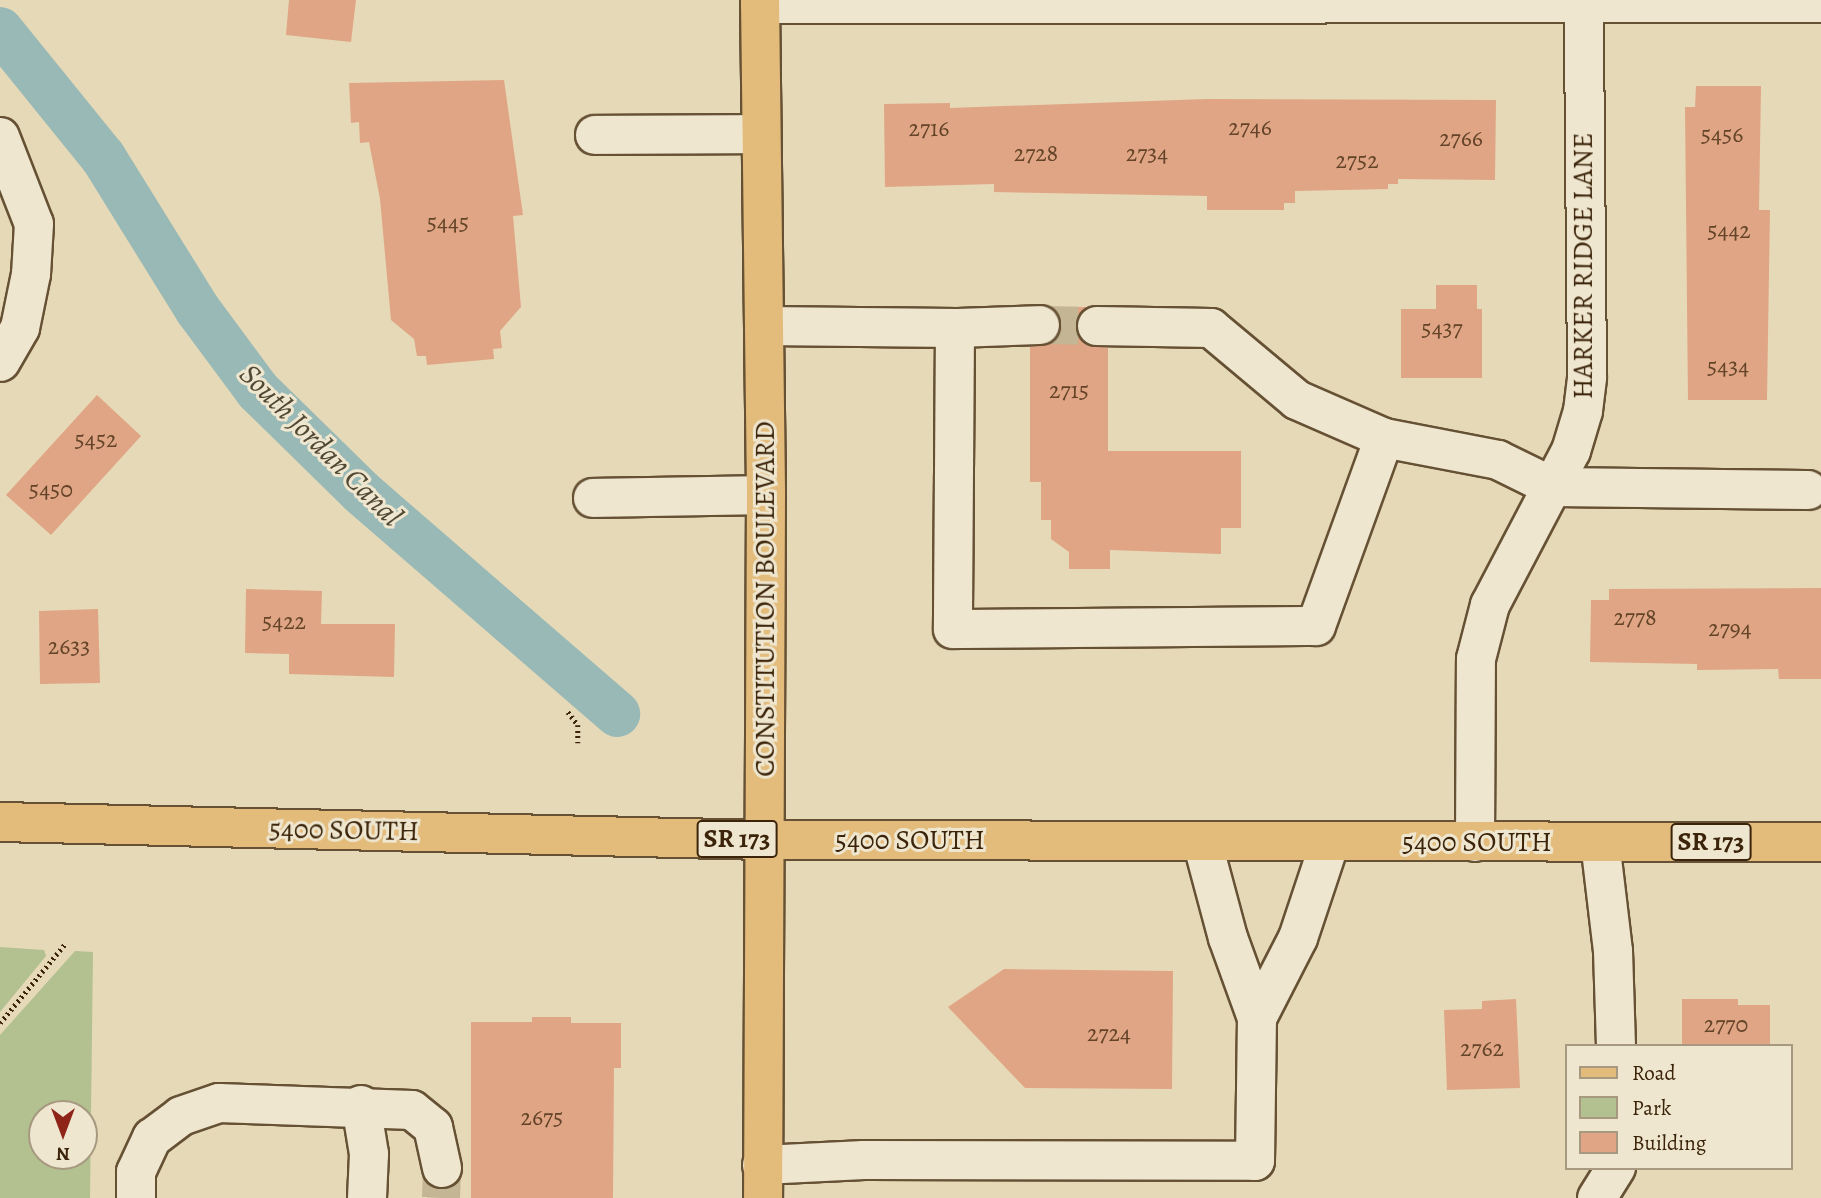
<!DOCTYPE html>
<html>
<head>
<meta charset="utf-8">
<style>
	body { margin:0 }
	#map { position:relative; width:1821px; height:1198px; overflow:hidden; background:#e6d9b7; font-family:Alegreya,serif }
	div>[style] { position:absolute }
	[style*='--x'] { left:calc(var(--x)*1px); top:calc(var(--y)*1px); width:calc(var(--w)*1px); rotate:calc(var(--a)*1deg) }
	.green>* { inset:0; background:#b3c090 }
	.canal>* { height:46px; margin:-23px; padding:0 23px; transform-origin:23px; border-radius:23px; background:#98b9b6 }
	.building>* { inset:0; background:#e0a585 }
	.minor-tunnel>* { height:38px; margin-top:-19px; transform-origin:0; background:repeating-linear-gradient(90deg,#c4b594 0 38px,transparent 0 57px) }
	.path>* { height:4.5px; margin-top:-2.25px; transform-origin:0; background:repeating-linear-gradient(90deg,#3b2409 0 2px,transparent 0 5.5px) }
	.roads { filter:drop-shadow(2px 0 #665134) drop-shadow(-2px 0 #665134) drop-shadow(0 2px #665134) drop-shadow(0 -2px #665134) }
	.minor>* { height:38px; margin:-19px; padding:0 19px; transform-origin:19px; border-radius:19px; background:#efe6d0 }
	.major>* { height:38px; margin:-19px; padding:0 19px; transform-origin:19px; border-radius:19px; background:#e3bc7c }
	span { translate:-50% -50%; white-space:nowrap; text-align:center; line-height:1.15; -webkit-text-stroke:6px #efe6d0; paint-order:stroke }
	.number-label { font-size:24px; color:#644428 }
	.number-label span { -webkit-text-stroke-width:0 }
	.shield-label span { padding:2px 5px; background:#efe6d0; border:2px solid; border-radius:5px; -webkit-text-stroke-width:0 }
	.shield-label { font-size:26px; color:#3b2409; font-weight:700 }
	.street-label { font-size:28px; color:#3b2409 }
	.water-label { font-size:30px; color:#524934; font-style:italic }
	.legend { position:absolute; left:1565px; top:1044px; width:228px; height:126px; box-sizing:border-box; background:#efe6d0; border:2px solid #a79880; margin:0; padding:9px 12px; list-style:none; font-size:21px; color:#3b2409 }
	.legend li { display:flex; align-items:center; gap:14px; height:35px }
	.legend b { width:35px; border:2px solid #a79880 }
	.north { position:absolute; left:28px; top:1100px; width:70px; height:70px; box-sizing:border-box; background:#efe6d0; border:2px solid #a79880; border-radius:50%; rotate:180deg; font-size:19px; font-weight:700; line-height:28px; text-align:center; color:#3b2409 }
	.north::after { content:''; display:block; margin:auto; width:24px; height:32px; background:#8f2418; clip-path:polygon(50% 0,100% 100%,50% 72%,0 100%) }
</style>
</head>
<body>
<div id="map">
	<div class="green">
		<i style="clip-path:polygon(0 947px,44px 950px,46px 956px,0 1012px)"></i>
		<i style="clip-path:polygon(evenodd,75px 951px,93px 952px,90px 1198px,0 1198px,0 1035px,75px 951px,42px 1114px,84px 1114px,84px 1156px,42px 1156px,42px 1114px)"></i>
	</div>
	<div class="canal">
		<i style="--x:0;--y:30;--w:164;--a:51"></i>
		<i style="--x:103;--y:157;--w:180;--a:58.2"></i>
		<i style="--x:198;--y:310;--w:101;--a:53.5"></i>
		<i style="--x:258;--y:391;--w:144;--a:44.4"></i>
		<i style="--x:361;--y:492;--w:339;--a:40.9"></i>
	</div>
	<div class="building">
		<i style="clip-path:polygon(289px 0,356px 0,351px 42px,286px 35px)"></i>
		<i style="clip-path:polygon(504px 80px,523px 215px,513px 216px,521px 307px,500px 331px,502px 348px,493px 349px,494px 359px,427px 365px,426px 356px,417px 356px,414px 339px,391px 320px,380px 199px,369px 142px,360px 143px,359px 122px,351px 123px,349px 83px)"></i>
		<i style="clip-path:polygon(1696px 86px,1761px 86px,1759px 210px,1770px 210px,1767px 400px,1688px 400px,1685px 107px,1695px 107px)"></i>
		<i style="clip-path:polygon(1207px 99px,1496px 100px,1495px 180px,1398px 179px,1398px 184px,1388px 184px,1388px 189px,1295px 191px,1295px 203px,1284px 203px,1284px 210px,1207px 210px,1207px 196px,994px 192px,994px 184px,885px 187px,884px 104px,950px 103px,950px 108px)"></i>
		<i style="clip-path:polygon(1436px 285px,1477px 285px,1477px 309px,1482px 309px,1482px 378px,1401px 378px,1401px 309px,1436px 309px)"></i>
		<i style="clip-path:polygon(1051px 307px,1087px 307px,1078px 315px,1078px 336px,1086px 345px,1108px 348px,1108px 451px,1241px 451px,1241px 528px,1221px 528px,1221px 554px,1110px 550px,1110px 569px,1069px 569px,1069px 552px,1051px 539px,1051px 520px,1041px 520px,1041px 482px,1030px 482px,1030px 347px,1051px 344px,1059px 336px,1062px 324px)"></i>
		<i style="clip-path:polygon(97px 395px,141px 436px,51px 535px,6px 495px)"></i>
		<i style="clip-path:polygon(1821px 588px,1821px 679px,1779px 679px,1778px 669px,1697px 670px,1697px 664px,1590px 662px,1591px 600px,1609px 600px,1609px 589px)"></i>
		<i style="clip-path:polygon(246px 589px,322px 591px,321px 624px,395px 624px,394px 677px,289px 674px,289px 654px,245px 653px)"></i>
		<i style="clip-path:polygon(98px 609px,100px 683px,40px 684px,39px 611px)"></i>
		<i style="clip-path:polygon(1004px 969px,1173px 971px,1172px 1089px,1025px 1088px,948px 1007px)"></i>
		<i style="clip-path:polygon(1516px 999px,1520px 1088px,1447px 1090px,1444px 1010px,1482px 1009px,1482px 1001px)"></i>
		<i style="clip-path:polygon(1682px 999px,1738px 999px,1738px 1005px,1770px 1005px,1770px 1046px,1682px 1046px)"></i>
		<i style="clip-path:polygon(532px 1017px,571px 1017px,571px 1023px,621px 1023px,621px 1068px,614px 1068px,613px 1198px,471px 1198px,471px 1022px,532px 1022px)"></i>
	</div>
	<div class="minor-tunnel">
		<i style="--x:1040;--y:325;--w:57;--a:1"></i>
		<i style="--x:441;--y:1198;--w:30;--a:-88"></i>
	</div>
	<div class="path">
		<i style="--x:568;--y:712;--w:16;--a:52"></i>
		<i style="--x:578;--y:725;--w:18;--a:90"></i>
		<i style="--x:0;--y:1023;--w:102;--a:-50.6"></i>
	</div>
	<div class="roads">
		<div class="minor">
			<i style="--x:760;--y:4;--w:1061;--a:-0.05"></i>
			<i style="--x:595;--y:135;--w:166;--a:-0.3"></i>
			<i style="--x:0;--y:137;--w:93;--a:68.7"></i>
			<i style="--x:34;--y:224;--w:50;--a:93.4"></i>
			<i style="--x:31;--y:274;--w:55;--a:101.5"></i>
			<i style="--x:20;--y:328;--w:39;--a:120"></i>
			<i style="--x:764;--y:326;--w:191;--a:0.6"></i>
			<i style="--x:955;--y:328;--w:301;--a:90.4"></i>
			<i style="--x:953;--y:629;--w:363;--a:-0.5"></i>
			<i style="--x:1316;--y:626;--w:200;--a:-70.1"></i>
			<i style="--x:1384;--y:438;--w:116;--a:10.9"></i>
			<i style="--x:1498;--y:460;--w:61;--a:26.1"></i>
			<i style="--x:1553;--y:487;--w:255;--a:0.7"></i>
			<i style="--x:1097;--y:326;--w:114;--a:1"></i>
			<i style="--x:1211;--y:328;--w:112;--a:39.9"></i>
			<i style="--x:1297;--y:400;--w:95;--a:23.6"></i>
			<i style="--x:955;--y:328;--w:85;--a:-2"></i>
			<i style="--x:593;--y:498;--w:173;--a:-1"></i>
			<i style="--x:1475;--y:842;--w:183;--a:-89.7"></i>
			<i style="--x:1476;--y:659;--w:56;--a:-75.5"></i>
			<i style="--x:1490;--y:605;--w:174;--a:-62.3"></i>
			<i style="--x:1571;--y:451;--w:42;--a:-73.3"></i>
			<i style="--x:1583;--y:411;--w:34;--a:-83"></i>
			<i style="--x:1587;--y:377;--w:375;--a:-90.5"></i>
			<i style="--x:1600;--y:842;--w:110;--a:83.2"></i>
			<i style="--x:1613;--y:951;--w:95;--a:88.2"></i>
			<i style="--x:1257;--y:1018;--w:90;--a:-62.9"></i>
			<i style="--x:1298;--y:938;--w:101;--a:-71.6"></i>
			<i style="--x:361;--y:1105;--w:50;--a:80.7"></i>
			<i style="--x:369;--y:1154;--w:44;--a:92.6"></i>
			<i style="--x:762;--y:1165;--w:102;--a:-2.8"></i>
			<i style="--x:864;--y:1160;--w:391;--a:0.1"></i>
			<i style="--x:1255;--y:1161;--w:143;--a:-89.2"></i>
			<i style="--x:1257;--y:1018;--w:85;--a:-109.9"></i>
			<i style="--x:1228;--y:938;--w:100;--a:-105"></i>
			<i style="--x:136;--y:1198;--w:26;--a:-90"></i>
			<i style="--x:136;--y:1172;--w:38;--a:-65"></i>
			<i style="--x:152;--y:1138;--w:36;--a:-37"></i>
			<i style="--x:181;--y:1116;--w:40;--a:-18.9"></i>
			<i style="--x:219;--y:1103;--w:193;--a:2.1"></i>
			<i style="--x:412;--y:1110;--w:27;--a:39"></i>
			<i style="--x:433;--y:1127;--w:42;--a:77.6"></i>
			<i style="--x:1597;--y:1198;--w:36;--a:-58"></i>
		</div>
		<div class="major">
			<i style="--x:760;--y:0;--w:495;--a:89.3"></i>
			<i style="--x:766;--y:495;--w:703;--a:90.24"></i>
			<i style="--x:0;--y:822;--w:765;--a:1.35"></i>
			<i style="--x:765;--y:840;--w:1056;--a:0.11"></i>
		</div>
	</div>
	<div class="number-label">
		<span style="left:1250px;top:128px">2746</span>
		<span style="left:929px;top:129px">2716</span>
		<span style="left:1722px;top:135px">5456</span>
		<span style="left:1461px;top:139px">2766</span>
		<span style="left:1036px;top:154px">2728</span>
		<span style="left:1147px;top:154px">2734</span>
		<span style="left:1357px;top:161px">2752</span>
		<span style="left:448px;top:223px">5445</span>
		<span style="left:1729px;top:231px">5442</span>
		<span style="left:1442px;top:329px">5437</span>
		<span style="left:1728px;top:367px">5434</span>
		<span style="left:1069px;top:391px">2715</span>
		<span style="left:96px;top:440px">5452</span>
		<span style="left:51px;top:490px">5450</span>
		<span style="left:1635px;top:618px">2778</span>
		<span style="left:284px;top:622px">5422</span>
		<span style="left:1730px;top:629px">2794</span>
		<span style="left:69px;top:647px">2633</span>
		<span style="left:1726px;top:1025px">2770</span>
		<span style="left:1109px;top:1034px">2724</span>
		<span style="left:1482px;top:1049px">2762</span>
		<span style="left:542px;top:1118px">2675</span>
	</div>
	<div class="shield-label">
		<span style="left:737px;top:839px">SR 173</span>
		<span style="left:1711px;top:842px">SR 173</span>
	</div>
	<div class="street-label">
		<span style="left:1583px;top:266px;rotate:-90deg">HARKER RIDGE LANE</span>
		<span style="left:765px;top:599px;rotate:-90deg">CONSTITUTION BOULEVARD</span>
		<span style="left:344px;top:830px;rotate:1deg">5400 SOUTH</span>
		<span style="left:910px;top:840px">5400 SOUTH</span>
		<span style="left:1477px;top:842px">5400 SOUTH</span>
	</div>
	<div class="water-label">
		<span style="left:321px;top:445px;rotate:45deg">South Jordan Canal</span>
	</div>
	<ul class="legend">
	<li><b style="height:9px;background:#e3bc7c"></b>Road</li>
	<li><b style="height:19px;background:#b3c090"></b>Park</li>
	<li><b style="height:19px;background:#e0a585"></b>Building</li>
	</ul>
	<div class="north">N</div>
</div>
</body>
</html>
